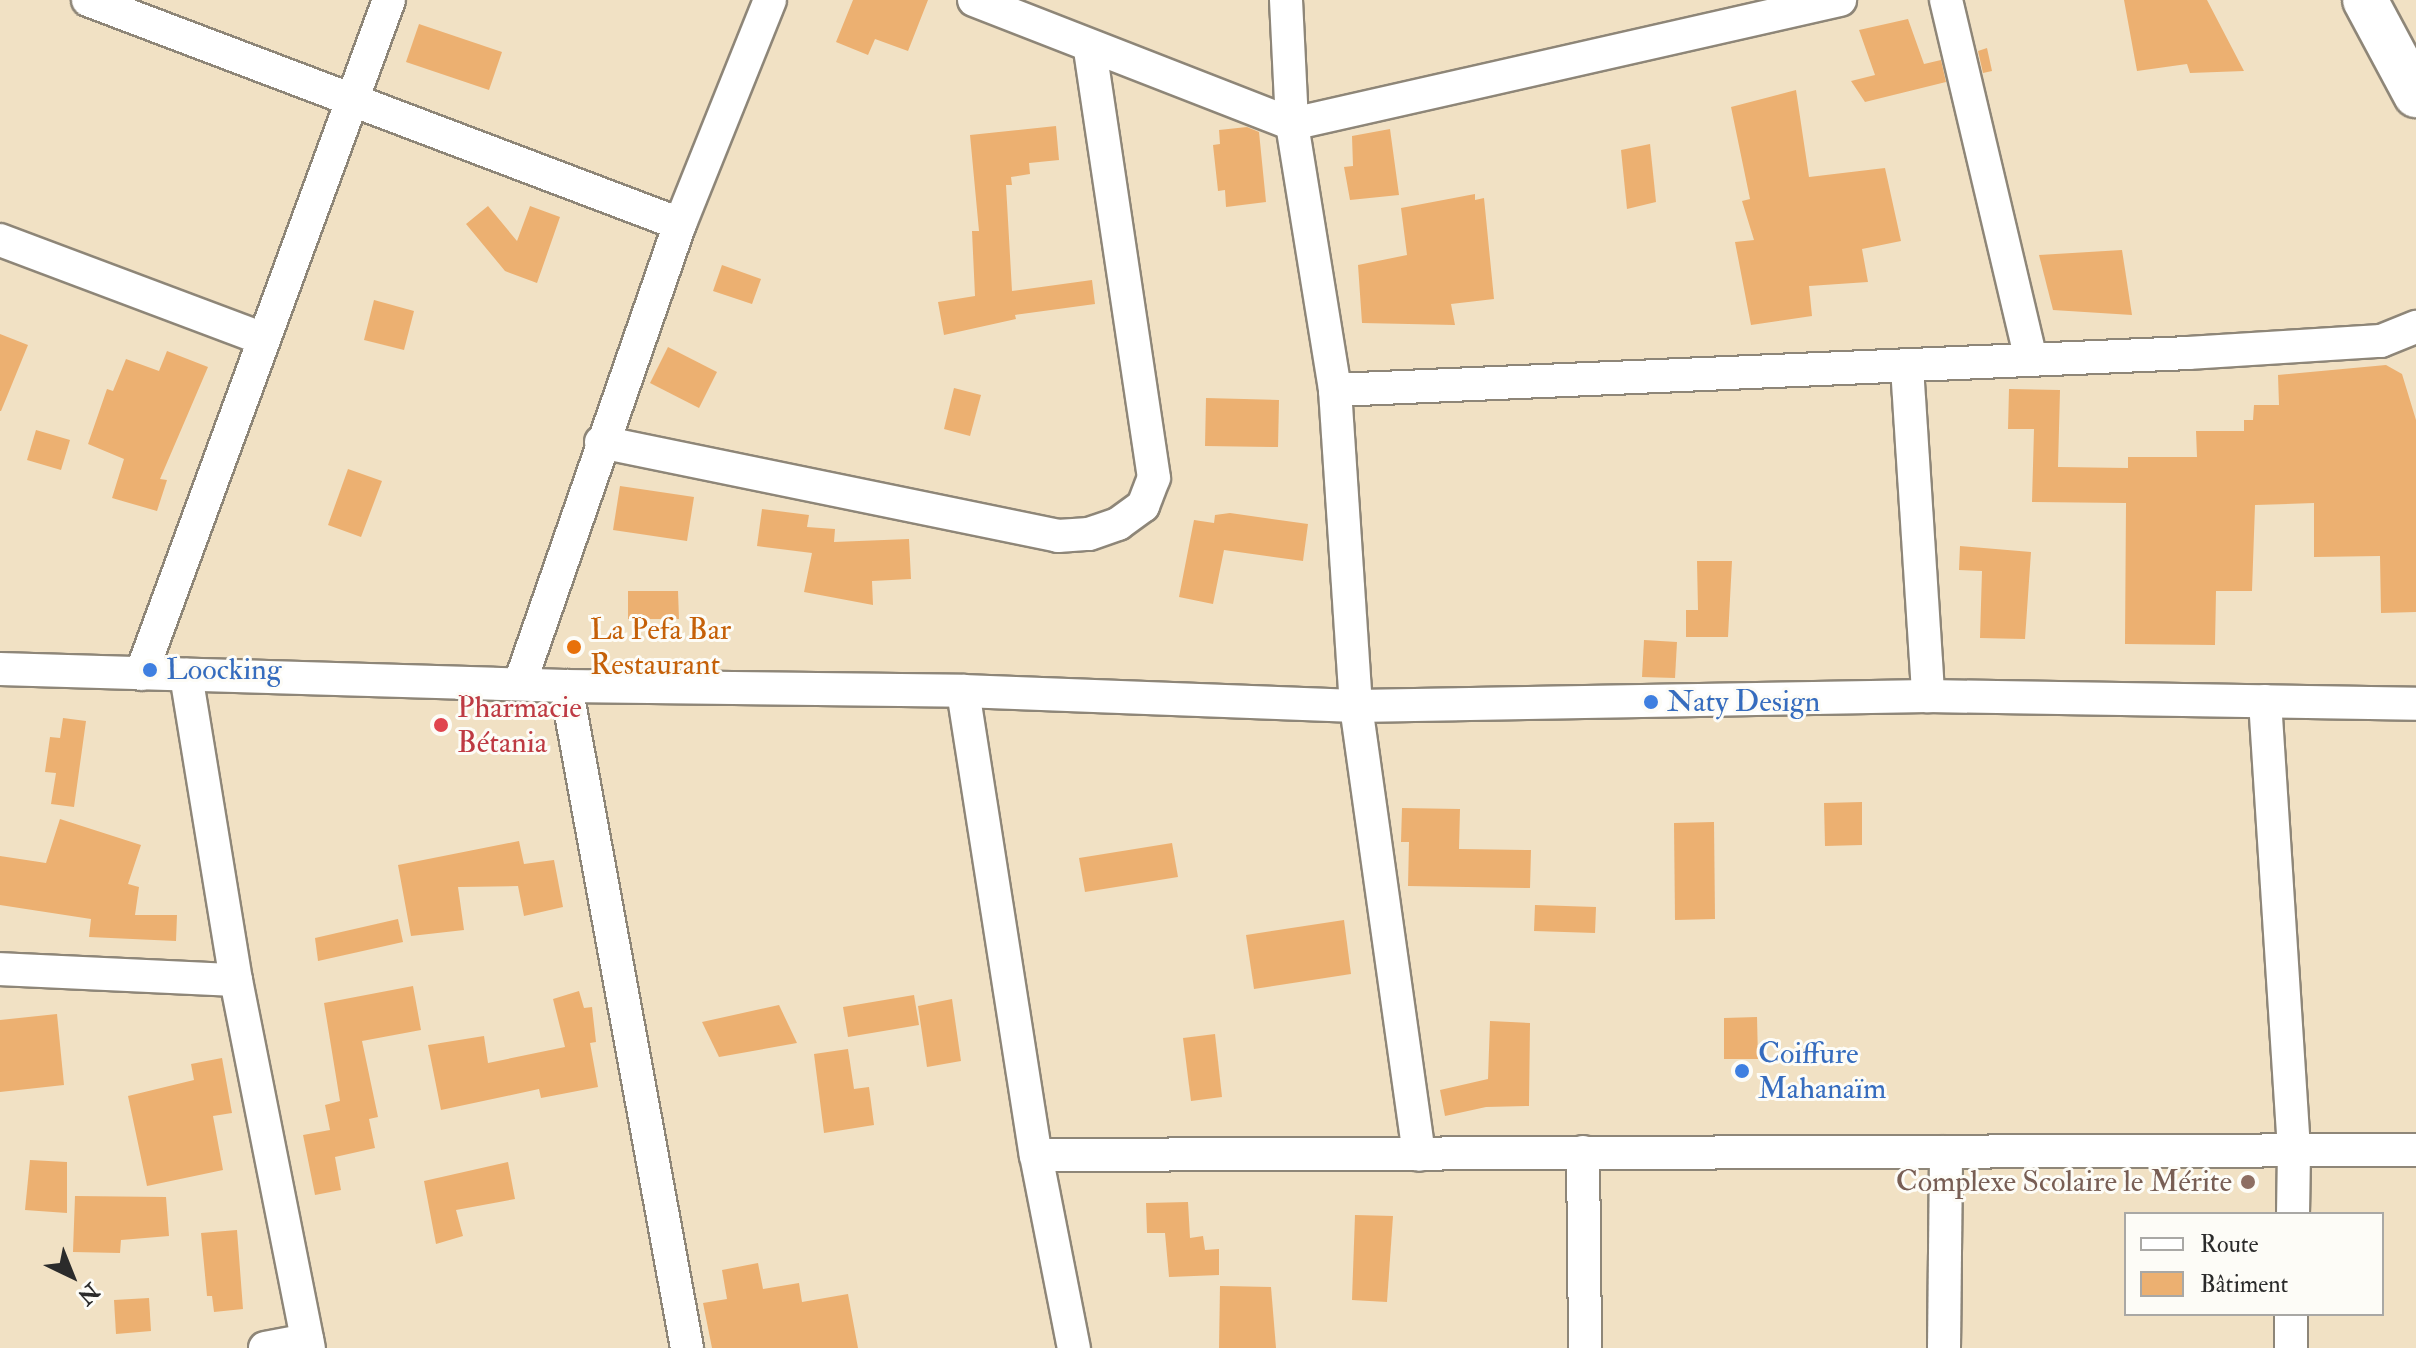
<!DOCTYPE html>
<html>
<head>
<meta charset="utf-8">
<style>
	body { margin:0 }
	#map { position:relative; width:2416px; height:1348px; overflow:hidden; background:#f1e1c4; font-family:"IM FELL Double Pica",serif }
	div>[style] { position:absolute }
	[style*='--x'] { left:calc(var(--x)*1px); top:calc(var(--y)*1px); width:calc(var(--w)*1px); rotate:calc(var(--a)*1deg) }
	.building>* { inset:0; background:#ecb071 }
	.roads { filter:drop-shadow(2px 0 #8e8678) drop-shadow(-2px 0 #8e8678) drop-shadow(0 2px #8e8678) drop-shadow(0 -2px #8e8678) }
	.street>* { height:32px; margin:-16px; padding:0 16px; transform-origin:16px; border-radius:16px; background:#fff }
	.secondary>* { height:44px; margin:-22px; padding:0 22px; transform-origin:22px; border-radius:22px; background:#fff }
	.dots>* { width:22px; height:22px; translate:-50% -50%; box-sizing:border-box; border:4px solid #fdfcf7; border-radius:50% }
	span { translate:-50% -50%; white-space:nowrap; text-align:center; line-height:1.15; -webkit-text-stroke:6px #fdfcf7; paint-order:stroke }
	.food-label { font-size:30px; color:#c56008 }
	.left { translate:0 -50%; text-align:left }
	.shop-label { font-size:30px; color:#366cbe }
	.health-label { font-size:30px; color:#be3a42 }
	.education-label { font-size:30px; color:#785e54 }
	.right { translate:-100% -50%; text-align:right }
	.legend { position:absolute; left:2124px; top:1212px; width:260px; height:104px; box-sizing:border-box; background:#fdfcf7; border:2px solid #a9a8a5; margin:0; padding:10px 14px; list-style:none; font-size:24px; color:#2b2b2b }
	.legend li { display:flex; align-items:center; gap:16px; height:40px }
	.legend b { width:40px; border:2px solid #a9a8a5 }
	.north { position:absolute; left:32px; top:1236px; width:80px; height:80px; -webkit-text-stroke:6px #fdfcf7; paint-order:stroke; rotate:137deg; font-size:22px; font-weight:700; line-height:32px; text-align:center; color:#2b2b2b }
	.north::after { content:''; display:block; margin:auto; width:28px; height:36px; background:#2b2b2b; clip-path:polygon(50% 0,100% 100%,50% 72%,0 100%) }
</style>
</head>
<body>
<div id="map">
	<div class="building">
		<i style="clip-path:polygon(853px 0,928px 0,908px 51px,875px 39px,868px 55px,836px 42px)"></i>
		<i style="clip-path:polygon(2124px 0,2207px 0,2244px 71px,2190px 73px,2187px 64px,2137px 71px)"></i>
		<i style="clip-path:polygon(1908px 19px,1924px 64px,1941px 60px,1946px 82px,1865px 102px,1851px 81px,1875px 75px,1859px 30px)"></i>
		<i style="clip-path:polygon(419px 24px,502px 52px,489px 90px,406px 62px)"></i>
		<i style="clip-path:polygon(1987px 48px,1992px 71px,1983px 73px,1978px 51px)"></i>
		<i style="clip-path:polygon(1796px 90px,1809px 177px,1885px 168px,1901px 241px,1862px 249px,1868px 282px,1809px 286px,1812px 316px,1751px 325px,1735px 242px,1754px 240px,1742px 201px,1750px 199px,1731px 107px)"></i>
		<i style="clip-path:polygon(1056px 126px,1059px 160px,1029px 163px,1030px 174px,1011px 177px,1012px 185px,1006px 185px,1012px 291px,1092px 280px,1095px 304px,1015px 315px,1016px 319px,944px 335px,938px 302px,975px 296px,972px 231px,979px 231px,970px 135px)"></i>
		<i style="clip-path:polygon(1247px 127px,1259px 132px,1266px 202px,1226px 207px,1225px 190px,1218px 191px,1213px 145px,1220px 144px,1219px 130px)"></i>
		<i style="clip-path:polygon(1390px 129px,1399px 195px,1350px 200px,1344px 167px,1353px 166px,1352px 136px)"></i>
		<i style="clip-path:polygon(1650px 144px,1656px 202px,1627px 209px,1621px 150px)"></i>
		<i style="clip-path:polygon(1475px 194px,1475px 200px,1484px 198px,1494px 299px,1451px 304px,1455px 325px,1362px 323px,1358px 265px,1407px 255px,1401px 208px)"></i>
		<i style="clip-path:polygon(488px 206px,517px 241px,530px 206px,560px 217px,537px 283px,505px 271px,466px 224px)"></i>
		<i style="clip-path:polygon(2122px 250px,2132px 315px,2053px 310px,2039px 255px)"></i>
		<i style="clip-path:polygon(722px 265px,761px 279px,752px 304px,713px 291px)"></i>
		<i style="clip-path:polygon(374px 300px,414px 311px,404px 350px,364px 340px)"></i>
		<i style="clip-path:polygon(0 334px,28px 345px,1px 411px,0 411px)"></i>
		<i style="clip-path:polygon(668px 347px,717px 372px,699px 408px,650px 383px)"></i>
		<i style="clip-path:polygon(167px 351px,208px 367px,160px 479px,167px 480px,157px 511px,112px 498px,124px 459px,88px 444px,107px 389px,113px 391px,126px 359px,159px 371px)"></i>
		<i style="clip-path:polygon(2386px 365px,2402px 374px,2416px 420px,2416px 612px,2381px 613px,2380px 556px,2314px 557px,2314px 503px,2255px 505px,2252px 591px,2216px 591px,2215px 645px,2125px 644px,2126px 503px,2032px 502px,2034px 429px,2008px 429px,2009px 389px,2060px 390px,2058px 467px,2128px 468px,2128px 457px,2197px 457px,2196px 431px,2244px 431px,2244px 420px,2253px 420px,2254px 405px,2279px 405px,2278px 375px)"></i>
		<i style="clip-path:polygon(954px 388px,981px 395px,970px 436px,944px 429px)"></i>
		<i style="clip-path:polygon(1206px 398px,1279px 400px,1278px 447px,1205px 446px)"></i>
		<i style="clip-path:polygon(36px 430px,70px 440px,61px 470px,27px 460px)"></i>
		<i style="clip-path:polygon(348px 469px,382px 481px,361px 537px,328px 525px)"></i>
		<i style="clip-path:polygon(620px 486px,694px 497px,687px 541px,613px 530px)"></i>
		<i style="clip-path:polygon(762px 509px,809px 515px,807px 527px,835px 529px,834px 542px,909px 539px,911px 579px,872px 581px,873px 605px,804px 592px,812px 553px,757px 546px)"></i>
		<i style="clip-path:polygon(1230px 513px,1308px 524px,1303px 561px,1224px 550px,1213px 604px,1179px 597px,1194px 520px,1214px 523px,1215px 515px)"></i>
		<i style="clip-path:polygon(1960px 546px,2031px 552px,2025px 639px,1980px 638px,1982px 571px,1959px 570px)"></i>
		<i style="clip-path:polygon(1697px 561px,1732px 561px,1728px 637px,1686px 637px,1686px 610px,1698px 610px)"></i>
		<i style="clip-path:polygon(628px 591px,678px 591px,679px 619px,628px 619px)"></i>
		<i style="clip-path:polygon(1644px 640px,1677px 642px,1675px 678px,1642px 677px)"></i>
		<i style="clip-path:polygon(63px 718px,86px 721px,74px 807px,51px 804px,56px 773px,45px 772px,50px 737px,60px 738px)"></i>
		<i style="clip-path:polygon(1862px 802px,1862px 845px,1825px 846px,1824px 803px)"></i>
		<i style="clip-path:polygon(1402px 808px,1460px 809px,1459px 849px,1531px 850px,1530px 888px,1408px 886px,1409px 842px,1401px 842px)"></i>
		<i style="clip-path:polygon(60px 819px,141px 845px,128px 884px,139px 887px,135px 915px,177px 915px,176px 941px,89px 937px,91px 919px,0 905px,0 856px,46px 863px)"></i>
		<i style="clip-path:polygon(1714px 822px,1715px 919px,1675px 920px,1674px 823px)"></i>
		<i style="clip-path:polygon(519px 841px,524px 864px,554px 860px,563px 907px,524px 916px,518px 886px,458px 887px,464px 930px,411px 936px,398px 865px)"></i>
		<i style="clip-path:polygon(1172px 843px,1178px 877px,1085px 892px,1079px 858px)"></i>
		<i style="clip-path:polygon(1535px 905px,1596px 907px,1595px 933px,1534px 931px)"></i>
		<i style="clip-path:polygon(398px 919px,403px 942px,318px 961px,315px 938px)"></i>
		<i style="clip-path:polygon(1344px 920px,1351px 974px,1254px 989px,1246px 935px)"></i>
		<i style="clip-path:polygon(413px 986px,421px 1030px,362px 1041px,378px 1117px,369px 1119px,375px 1148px,335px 1157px,341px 1190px,315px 1195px,303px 1135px,330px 1130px,325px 1105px,340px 1101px,324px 1003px)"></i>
		<i style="clip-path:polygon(579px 991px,584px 1008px,592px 1007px,596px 1042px,590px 1043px,598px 1087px,541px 1098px,539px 1089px,441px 1110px,428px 1045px,484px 1036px,488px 1063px,565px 1047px,553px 999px)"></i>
		<i style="clip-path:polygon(914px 995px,919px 1025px,848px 1037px,843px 1007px)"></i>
		<i style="clip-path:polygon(952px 999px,961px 1061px,927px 1067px,918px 1006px)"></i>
		<i style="clip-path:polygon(779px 1005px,797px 1043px,719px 1057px,702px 1022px)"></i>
		<i style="clip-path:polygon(57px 1014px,64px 1085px,0 1092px,0 1020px)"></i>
		<i style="clip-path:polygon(1757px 1017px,1758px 1059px,1724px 1059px,1724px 1018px)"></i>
		<i style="clip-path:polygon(1490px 1021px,1530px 1023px,1529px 1106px,1486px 1107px,1445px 1116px,1440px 1090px,1488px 1079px)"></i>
		<i style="clip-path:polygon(1215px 1034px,1222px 1097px,1191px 1101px,1183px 1038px)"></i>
		<i style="clip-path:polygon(848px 1049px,854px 1089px,869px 1087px,874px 1125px,824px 1133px,814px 1054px)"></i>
		<i style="clip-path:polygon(222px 1058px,232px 1113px,213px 1116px,223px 1170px,147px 1186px,128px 1096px,194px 1080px,191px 1064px)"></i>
		<i style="clip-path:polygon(30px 1160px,67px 1162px,67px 1213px,25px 1210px)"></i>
		<i style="clip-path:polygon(508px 1162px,515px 1199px,456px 1210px,463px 1236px,436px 1244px,424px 1181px)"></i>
		<i style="clip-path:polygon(75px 1196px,166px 1197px,169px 1236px,121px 1240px,120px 1253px,73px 1252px)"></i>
		<i style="clip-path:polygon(1188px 1202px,1190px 1238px,1203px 1236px,1205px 1250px,1219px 1249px,1219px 1275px,1169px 1277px,1165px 1233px,1147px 1233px,1146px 1203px)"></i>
		<i style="clip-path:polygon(1355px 1215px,1393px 1216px,1387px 1302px,1352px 1300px)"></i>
		<i style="clip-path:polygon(237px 1230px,243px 1309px,214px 1312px,212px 1296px,207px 1296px,201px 1233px)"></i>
		<i style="clip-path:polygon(758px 1263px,763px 1289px,799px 1283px,802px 1302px,848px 1294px,858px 1348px,712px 1348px,703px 1303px,727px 1299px,722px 1270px)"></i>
		<i style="clip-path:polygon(1220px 1286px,1271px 1287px,1276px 1348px,1219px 1348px)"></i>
		<i style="clip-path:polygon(149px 1298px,151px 1331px,116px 1334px,114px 1300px)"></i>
	</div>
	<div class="roads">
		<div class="street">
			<i style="--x:88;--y:0;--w:633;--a:20.73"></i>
			<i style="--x:974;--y:0;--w:341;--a:21.3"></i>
			<i style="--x:1292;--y:124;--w:562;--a:-12.75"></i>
			<i style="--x:1286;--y:0;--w:124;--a:87.2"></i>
			<i style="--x:1292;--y:124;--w:269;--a:80.8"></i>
			<i style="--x:1335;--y:390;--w:317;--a:86.2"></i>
			<i style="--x:1356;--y:706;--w:453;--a:82"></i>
			<i style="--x:1946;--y:0;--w:369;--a:76.7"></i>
			<i style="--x:0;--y:240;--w:279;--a:20.6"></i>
			<i style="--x:1907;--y:367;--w:330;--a:86.3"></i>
			<i style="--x:1335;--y:390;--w:854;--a:-2.48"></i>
			<i style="--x:2188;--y:353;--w:193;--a:-3.6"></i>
			<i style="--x:2381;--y:341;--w:38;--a:-22"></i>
			<i style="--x:601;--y:442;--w:467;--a:11.6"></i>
			<i style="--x:1058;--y:536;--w:31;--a:-4"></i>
			<i style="--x:1089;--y:534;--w:31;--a:-19"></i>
			<i style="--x:1118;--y:524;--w:31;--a:-36"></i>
			<i style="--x:1143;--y:506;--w:30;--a:-69"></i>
			<i style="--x:1154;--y:478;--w:434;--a:-98.5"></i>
			<i style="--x:0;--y:669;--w:566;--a:1.72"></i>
			<i style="--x:566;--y:686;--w:397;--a:0.7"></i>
			<i style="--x:963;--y:691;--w:393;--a:2.2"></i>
			<i style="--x:1356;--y:706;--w:572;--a:-1"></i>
			<i style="--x:1928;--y:696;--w:488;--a:0.9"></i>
			<i style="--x:141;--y:674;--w:718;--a:-69.8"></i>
			<i style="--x:186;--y:675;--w:309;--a:80.7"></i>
			<i style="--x:236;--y:980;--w:375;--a:78.8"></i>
			<i style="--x:520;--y:683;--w:486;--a:-70.8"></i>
			<i style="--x:680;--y:224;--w:241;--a:-68.1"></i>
			<i style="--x:566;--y:686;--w:673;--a:79.64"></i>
			<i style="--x:963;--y:691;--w:470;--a:81.1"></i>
			<i style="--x:1036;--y:1155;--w:197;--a:78.9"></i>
			<i style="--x:2265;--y:701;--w:451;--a:86.3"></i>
			<i style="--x:2294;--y:1151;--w:63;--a:90.9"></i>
			<i style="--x:0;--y:969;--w:236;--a:2.7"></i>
			<i style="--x:1583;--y:1152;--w:196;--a:89.4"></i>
			<i style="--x:1036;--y:1155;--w:1380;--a:-0.21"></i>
			<i style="--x:265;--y:1348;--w:43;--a:-10.8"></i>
			<i style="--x:1944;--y:1348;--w:196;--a:-89.4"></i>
			<i style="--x:2291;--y:1348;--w:34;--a:-90"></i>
		</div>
		<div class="secondary">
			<i style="--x:2365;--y:0;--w:108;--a:61.8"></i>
		</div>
	</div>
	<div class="dots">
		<i style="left:574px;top:647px;background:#e8710a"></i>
		<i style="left:150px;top:670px;background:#3f7fe0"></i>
		<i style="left:1651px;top:702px;background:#3f7fe0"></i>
		<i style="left:441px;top:725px;background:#e0444e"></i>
		<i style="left:1742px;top:1071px;background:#3f7fe0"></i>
		<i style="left:2248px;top:1182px;background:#8d6e63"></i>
	</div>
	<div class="food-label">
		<span class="left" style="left:590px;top:647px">La Pefa Bar<br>Restaurant</span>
	</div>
	<div class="shop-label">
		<span class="left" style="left:166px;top:670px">Loocking</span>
		<span class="left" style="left:1667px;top:702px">Naty Design</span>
		<span class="left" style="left:1758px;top:1071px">Coiffure<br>Mahanaïm</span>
	</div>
	<div class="health-label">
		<span class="left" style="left:457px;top:725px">Pharmacie<br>Bétania</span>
	</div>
	<div class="education-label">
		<span class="right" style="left:2232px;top:1182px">Complexe Scolaire le Mérite</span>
	</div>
	<ul class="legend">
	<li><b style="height:10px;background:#fff"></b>Route</li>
	<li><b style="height:22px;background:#ecb071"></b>Bâtiment</li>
	</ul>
	<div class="north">N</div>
</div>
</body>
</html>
